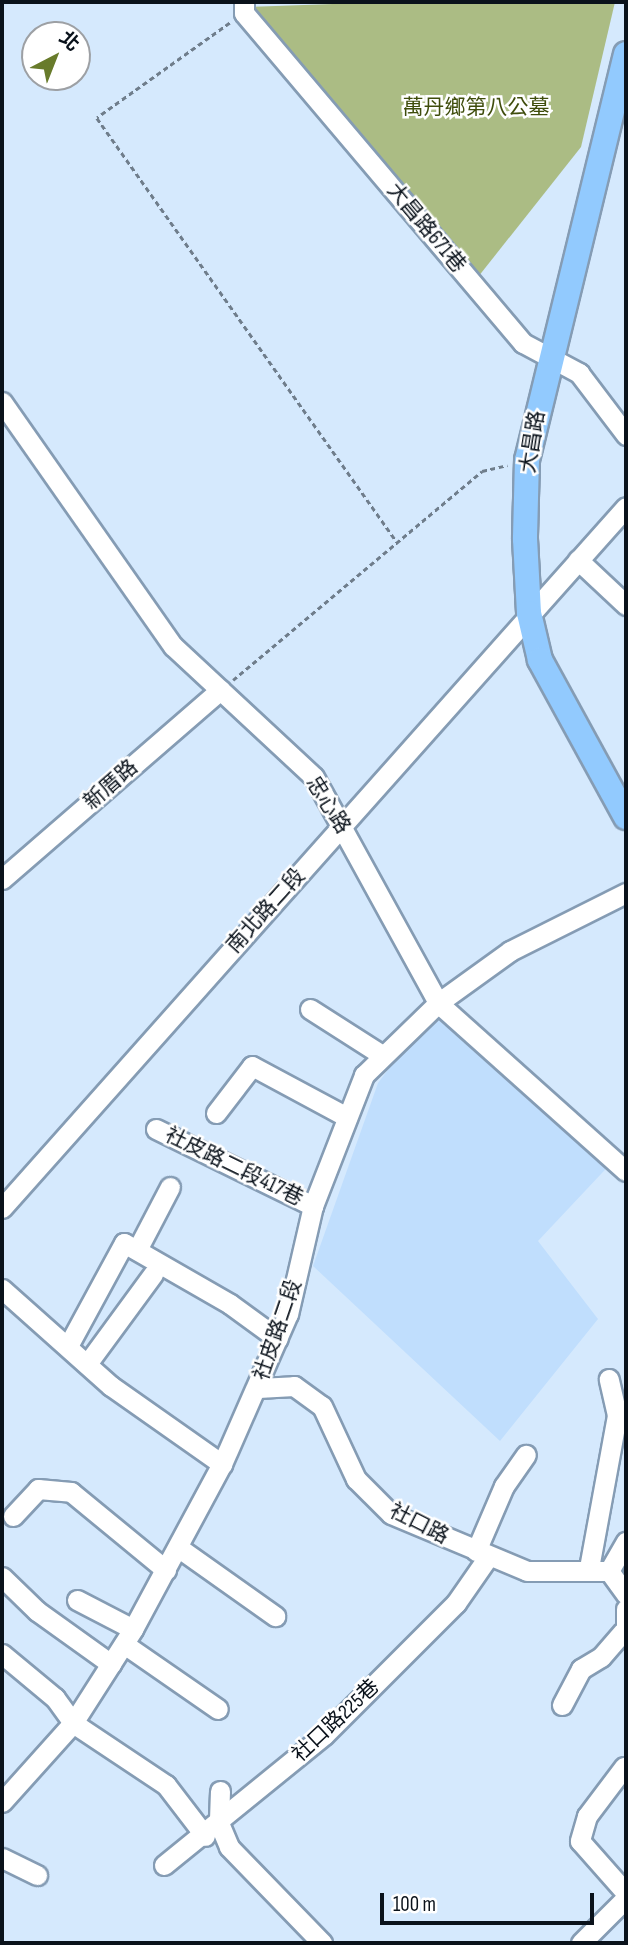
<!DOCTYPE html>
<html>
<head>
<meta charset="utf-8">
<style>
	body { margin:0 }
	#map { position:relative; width:628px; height:1945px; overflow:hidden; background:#d5e9fd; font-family:"Sofia Sans Condensed","Noto Sans TC",sans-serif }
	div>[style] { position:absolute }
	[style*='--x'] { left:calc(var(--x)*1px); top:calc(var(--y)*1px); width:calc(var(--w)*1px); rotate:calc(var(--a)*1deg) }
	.built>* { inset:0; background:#c0defd }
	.green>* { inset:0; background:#abbc84 }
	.path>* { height:2.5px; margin-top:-1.25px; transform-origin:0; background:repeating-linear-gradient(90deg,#6f7d8b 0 5px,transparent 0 8.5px) }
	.roads { filter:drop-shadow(2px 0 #859cb4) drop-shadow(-2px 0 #859cb4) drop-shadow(0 2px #859cb4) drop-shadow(0 -2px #859cb4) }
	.minor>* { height:19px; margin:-9.5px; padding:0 9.5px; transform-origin:9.5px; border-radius:9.5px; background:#fff }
	.major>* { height:24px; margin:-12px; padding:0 12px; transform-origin:12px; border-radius:12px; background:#92cafe }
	span { translate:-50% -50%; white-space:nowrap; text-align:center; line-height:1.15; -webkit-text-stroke:5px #fff; paint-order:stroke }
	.park-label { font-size:21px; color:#3f4d0c }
	.street-label { font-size:21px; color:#0a121b }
	.frame { position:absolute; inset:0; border:4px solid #0a121b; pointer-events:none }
	.north { position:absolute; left:21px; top:21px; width:70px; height:70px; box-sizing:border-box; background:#fff; border:2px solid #9da0a4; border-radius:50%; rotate:42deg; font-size:19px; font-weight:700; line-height:28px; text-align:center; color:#0a121b }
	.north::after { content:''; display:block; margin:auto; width:24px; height:32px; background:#687b2b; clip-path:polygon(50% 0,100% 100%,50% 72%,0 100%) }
	.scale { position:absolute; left:380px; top:1893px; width:214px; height:32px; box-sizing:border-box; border:4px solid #0a121b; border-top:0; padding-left:9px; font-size:21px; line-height:24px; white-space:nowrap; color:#0a121b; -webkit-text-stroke:5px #fff; paint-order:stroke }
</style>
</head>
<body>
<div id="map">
	<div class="built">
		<i style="clip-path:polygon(441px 999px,617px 1157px,538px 1241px,598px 1319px,500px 1441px,313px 1266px,378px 1083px)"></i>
	</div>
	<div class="green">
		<i style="clip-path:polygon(390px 2px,615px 2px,581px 147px,478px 277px,250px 7px)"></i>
	</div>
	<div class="path">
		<i style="--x:230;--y:23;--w:163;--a:144.5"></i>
		<i style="--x:97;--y:118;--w:519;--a:54.72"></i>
		<i style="--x:233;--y:680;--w:325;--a:-40"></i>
		<i style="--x:482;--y:471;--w:26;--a:-13"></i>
	</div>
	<div class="roads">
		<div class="minor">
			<i style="--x:244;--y:2;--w:11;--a:90"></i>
			<i style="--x:244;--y:13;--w:432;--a:49.8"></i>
			<i style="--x:523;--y:343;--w:64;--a:28.2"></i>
			<i style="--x:579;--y:373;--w:78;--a:52.8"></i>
			<i style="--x:2;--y:402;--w:298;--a:55"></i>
			<i style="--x:173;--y:646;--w:192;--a:42.9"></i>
			<i style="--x:314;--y:777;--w:258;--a:61.2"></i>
			<i style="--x:438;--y:1003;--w:252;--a:41.8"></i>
			<i style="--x:578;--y:560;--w:66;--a:43.2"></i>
			<i style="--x:2;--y:879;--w:289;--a:-40.9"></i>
			<i style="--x:310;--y:1009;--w:85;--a:32.6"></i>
			<i style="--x:216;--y:1113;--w:59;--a:-52.5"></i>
			<i style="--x:252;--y:1066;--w:108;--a:28.2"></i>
			<i style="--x:156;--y:1129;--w:175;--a:26.1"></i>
			<i style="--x:2;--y:1208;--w:938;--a:-48.33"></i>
			<i style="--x:137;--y:1250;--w:71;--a:-62.4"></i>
			<i style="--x:2;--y:1289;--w:146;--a:41.7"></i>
			<i style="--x:111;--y:1386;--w:136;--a:35.1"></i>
			<i style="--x:68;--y:1346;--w:117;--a:-61.5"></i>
			<i style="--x:124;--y:1243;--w:122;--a:29.9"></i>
			<i style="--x:230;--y:1304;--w:59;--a:36.1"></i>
			<i style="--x:87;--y:1364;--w:112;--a:-53.7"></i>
			<i style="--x:258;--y:1388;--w:36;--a:-3"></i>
			<i style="--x:294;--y:1386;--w:34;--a:36"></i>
			<i style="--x:322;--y:1406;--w:81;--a:65"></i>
			<i style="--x:356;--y:1479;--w:49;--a:45"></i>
			<i style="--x:391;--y:1514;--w:147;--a:22.7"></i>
			<i style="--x:527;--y:1571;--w:82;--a:0"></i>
			<i style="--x:609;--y:1571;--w:29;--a:54"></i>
			<i style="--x:13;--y:1516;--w:37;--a:-47"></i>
			<i style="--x:38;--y:1489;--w:33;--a:5"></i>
			<i style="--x:71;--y:1492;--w:123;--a:39.4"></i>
			<i style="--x:179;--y:1548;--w:118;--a:35.3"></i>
			<i style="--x:476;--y:1551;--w:71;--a:-66.7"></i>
			<i style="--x:504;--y:1486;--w:38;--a:-55"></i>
			<i style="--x:589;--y:1568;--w:156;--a:-79.6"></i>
			<i style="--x:617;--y:1415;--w:37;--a:-103"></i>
			<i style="--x:609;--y:1571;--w:34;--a:-60"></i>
			<i style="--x:2;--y:1577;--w:49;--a:44.2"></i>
			<i style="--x:37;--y:1611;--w:91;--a:35.6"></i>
			<i style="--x:77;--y:1600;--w:63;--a:27.4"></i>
			<i style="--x:626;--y:1609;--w:26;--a:90"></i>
			<i style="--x:124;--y:1644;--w:114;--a:34.7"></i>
			<i style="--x:2;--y:1654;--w:69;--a:39.7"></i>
			<i style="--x:55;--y:1698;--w:31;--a:54"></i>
			<i style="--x:73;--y:1723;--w:112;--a:33.7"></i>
			<i style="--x:166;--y:1785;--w:64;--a:52.6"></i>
			<i style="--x:562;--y:1705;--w:41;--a:-62.2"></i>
			<i style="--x:581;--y:1669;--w:23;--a:-31"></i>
			<i style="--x:601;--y:1657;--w:33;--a:-49"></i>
			<i style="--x:624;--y:1767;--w:61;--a:127.1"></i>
			<i style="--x:587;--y:1816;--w:26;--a:106"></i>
			<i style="--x:580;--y:1841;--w:69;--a:48.5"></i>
			<i style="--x:220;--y:1791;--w:32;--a:92"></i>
			<i style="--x:219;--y:1823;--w:26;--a:67"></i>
			<i style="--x:229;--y:1847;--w:134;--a:45.9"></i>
			<i style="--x:2;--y:1802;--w:106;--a:-48.1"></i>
			<i style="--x:73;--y:1723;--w:112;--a:-57.4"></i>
			<i style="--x:133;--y:1629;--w:187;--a:-61.7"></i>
			<i style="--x:222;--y:1464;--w:164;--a:-66.3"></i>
			<i style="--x:288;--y:1314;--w:111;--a:-77"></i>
			<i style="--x:313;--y:1206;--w:141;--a:-68.7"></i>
			<i style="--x:364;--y:1075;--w:103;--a:-44.2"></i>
			<i style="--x:438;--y:1003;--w:89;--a:-35.8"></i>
			<i style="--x:510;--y:951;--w:130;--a:-26.6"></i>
			<i style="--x:2;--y:1858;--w:39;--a:26"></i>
			<i style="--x:164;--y:1865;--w:206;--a:-39.1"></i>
			<i style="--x:324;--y:1735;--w:187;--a:-45"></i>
			<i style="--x:456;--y:1603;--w:56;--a:-55.2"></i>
			<i style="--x:581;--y:1943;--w:64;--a:-45"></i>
		</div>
		<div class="major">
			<i style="--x:626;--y:54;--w:418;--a:103.7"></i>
			<i style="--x:527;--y:460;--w:79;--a:91.5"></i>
			<i style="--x:525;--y:539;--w:74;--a:86.9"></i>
			<i style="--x:529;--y:613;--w:48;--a:76.8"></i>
			<i style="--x:540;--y:660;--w:179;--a:61.3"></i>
		</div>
	</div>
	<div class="park-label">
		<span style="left:476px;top:108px">萬丹鄉第八公墓</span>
	</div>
	<div class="street-label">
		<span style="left:426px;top:228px;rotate:50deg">大昌路671巷</span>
		<span style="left:533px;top:442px;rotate:-81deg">大昌路</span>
		<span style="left:111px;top:785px;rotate:-41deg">新厝路</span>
		<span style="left:328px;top:805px;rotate:58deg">忠心路</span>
		<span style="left:266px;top:911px;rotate:-48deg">南北路二段</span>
		<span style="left:234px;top:1167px;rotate:26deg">社皮路二段417巷</span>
		<span style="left:278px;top:1330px;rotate:-71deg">社皮路二段</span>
		<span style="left:419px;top:1524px;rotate:27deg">社口路</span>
		<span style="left:336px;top:1721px;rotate:-43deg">社口路225巷</span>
	</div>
	<div class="frame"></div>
	<div class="north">北</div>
	<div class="scale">100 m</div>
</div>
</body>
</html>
